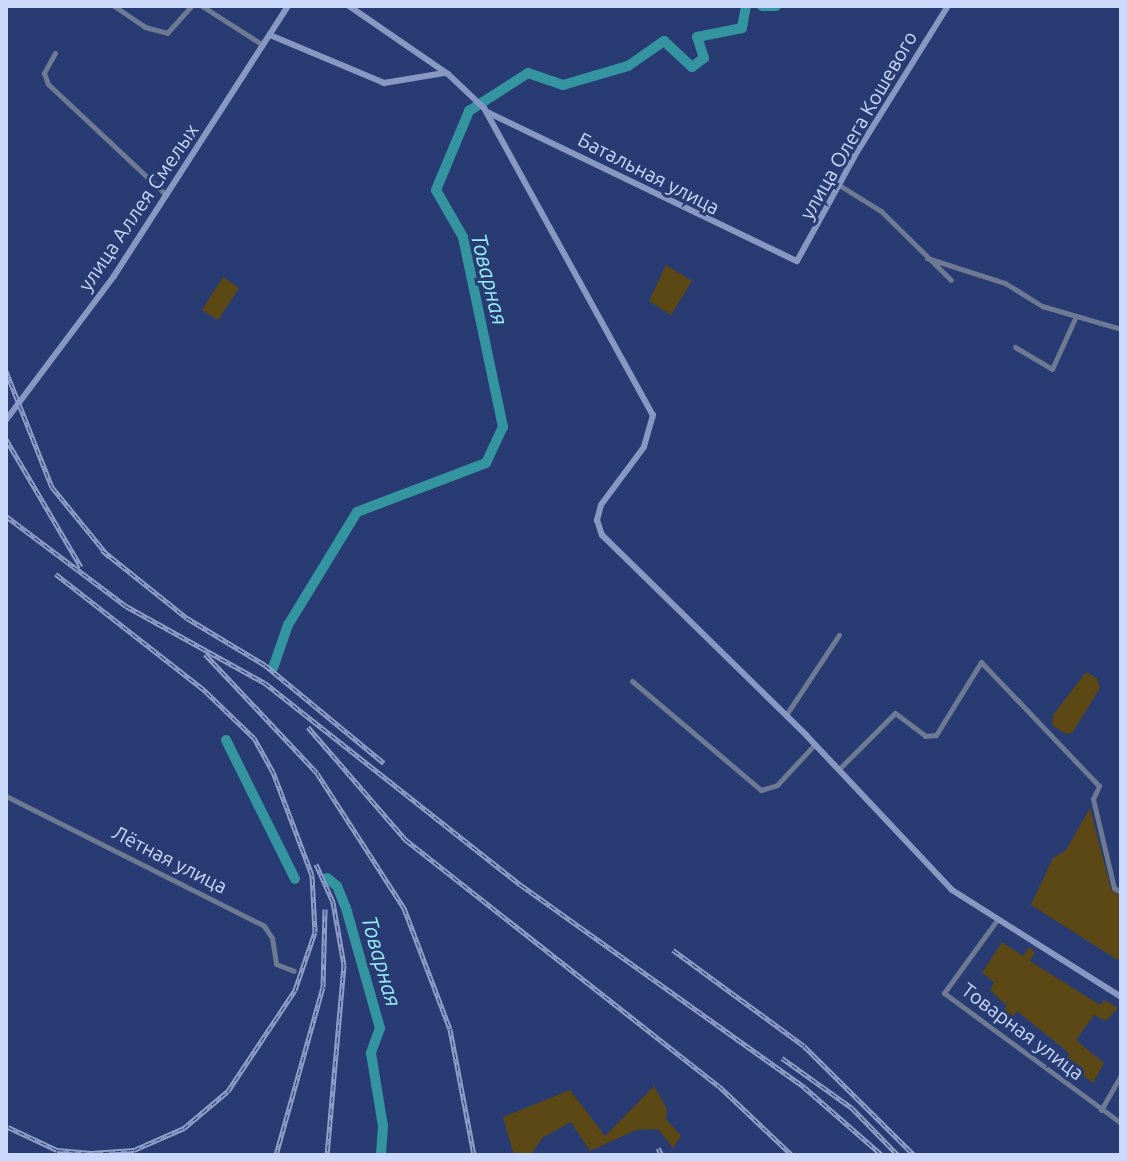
<!DOCTYPE html>
<html>
<head>
<meta charset="utf-8">
<style>
	body { margin:0 }
	#map { position:relative; width:1127px; height:1161px; overflow:hidden; background:#283c73; font-family:Ubuntu,sans-serif }
	div>[style] { position:absolute }
	[style*='--x'] { left:calc(var(--x)*1px); top:calc(var(--y)*1px); width:calc(var(--w)*1px); rotate:calc(var(--a)*1deg) }
	.green>* { inset:0; background:#5c4815 }
	.river>* { height:10px; margin:-5px; padding:0 5px; transform-origin:5px; border-radius:5px; background:#3495a1 }
	.minor>* { height:5px; margin:-2.5px; padding:0 2.5px; transform-origin:2.5px; border-radius:2.5px; background:#6e7994 }
	.secondary>* { height:6px; margin:-3px; padding:0 3px; transform-origin:3px; border-radius:3px; background:#8799c3 }
	.rail>* { height:5px; margin-top:-2.5px; transform-origin:0; background:repeating-linear-gradient(90deg,#283c73 0 6px,#8f9fc9 0 12px); box-sizing:border-box; border-block:2px solid #8f9fc9 }
	span { translate:-50% -50%; white-space:nowrap; text-align:center; line-height:1.15; -webkit-text-stroke:6px #283c73; paint-order:stroke }
	.street-label { font-size:20px; color:#cbd9fb }
	.water-label { font-size:22px; color:#99f0fc; font-style:italic }
	.frame { position:absolute; inset:0; border:8px solid #cbd9fb; pointer-events:none }
</style>
</head>
<body>
<div id="map">
	<div class="green">
		<i style="clip-path:polygon(666px 265px,692px 281px,671px 315px,649px 301px)"></i>
		<i style="clip-path:polygon(223px 277px,239px 288px,218px 320px,202px 310px)"></i>
		<i style="clip-path:polygon(1086px 672px,1097px 678px,1100px 688px,1072px 733px,1066px 734px,1052px 725px,1053px 715px)"></i>
		<i style="clip-path:polygon(1090px 808px,1111px 889px,1121px 897px,1121px 962px,1031px 905px,1053px 858px,1066px 850px)"></i>
		<i style="clip-path:polygon(1002px 942px,1023px 956px,1029px 947px,1035px 952px,1030px 961px,1100px 1005px,1104px 1000px,1118px 1008px,1106px 1021px,1094px 1015px,1076px 1040px,1104px 1063px,1093px 1083px,1073px 1068px,1067px 1076px,1063px 1060px,1069px 1053px,1017px 1011px,1011px 1019px,1001px 1014px,1007px 1006px,990px 990px,994px 982px,982px 973px)"></i>
		<i style="clip-path:polygon(654px 1086px,667px 1109px,666px 1119px,681px 1136px,673px 1148px,658px 1129px,636px 1130px,590px 1151px,571px 1122px,542px 1138px,531px 1155px,514px 1155px,503px 1117px,570px 1090px,605px 1136px)"></i>
	</div>
	<div class="river">
		<i style="--x:762;--y:6;--w:14;--a:0"></i>
		<i style="--x:273;--y:668;--w:46;--a:-70.8"></i>
		<i style="--x:288;--y:625;--w:132;--a:-58.6"></i>
		<i style="--x:357;--y:512;--w:138;--a:-20.8"></i>
		<i style="--x:486;--y:463;--w:40;--a:-65"></i>
		<i style="--x:503;--y:427;--w:194;--a:-101.9"></i>
		<i style="--x:463;--y:237;--w:54;--a:-119.9"></i>
		<i style="--x:436;--y:190;--w:86;--a:-67.3"></i>
		<i style="--x:469;--y:111;--w:70;--a:-32.8"></i>
		<i style="--x:528;--y:73;--w:37;--a:19"></i>
		<i style="--x:563;--y:85;--w:68;--a:-16.3"></i>
		<i style="--x:628;--y:66;--w:44;--a:-34.8"></i>
		<i style="--x:664;--y:41;--w:38;--a:43"></i>
		<i style="--x:692;--y:67;--w:15;--a:-37"></i>
		<i style="--x:704;--y:58;--w:22;--a:-108"></i>
		<i style="--x:697;--y:37;--w:46;--a:-11.3"></i>
		<i style="--x:742;--y:28;--w:22;--a:-80"></i>
		<i style="--x:226;--y:740;--w:155;--a:63.6"></i>
		<i style="--x:327;--y:878;--w:13;--a:39"></i>
		<i style="--x:337;--y:886;--w:24;--a:68"></i>
		<i style="--x:346;--y:908;--w:125;--a:74.2"></i>
		<i style="--x:380;--y:1028;--w:27;--a:110"></i>
		<i style="--x:371;--y:1053;--w:74;--a:80.7"></i>
		<i style="--x:383;--y:1126;--w:29;--a:94"></i>
	</div>
	<div class="minor">
		<i style="--x:114;--y:6;--w:37;--a:34"></i>
		<i style="--x:145;--y:27;--w:23;--a:15"></i>
		<i style="--x:167;--y:33;--w:36;--a:-48"></i>
		<i style="--x:202;--y:6;--w:72;--a:32.6"></i>
		<i style="--x:55;--y:53;--w:23;--a:119"></i>
		<i style="--x:44;--y:73;--w:12;--a:70"></i>
		<i style="--x:48;--y:84;--w:162;--a:43.2"></i>
		<i style="--x:839;--y:185;--w:49;--a:31.8"></i>
		<i style="--x:881;--y:211;--w:98;--a:44.6"></i>
		<i style="--x:927;--y:258;--w:82;--a:17.8"></i>
		<i style="--x:1005;--y:283;--w:44;--a:31.9"></i>
		<i style="--x:1042;--y:306;--w:82;--a:16.2"></i>
		<i style="--x:1015;--y:347;--w:43;--a:30.7"></i>
		<i style="--x:1052;--y:369;--w:58;--a:-65.6"></i>
		<i style="--x:632;--y:681;--w:169;--a:40.2"></i>
		<i style="--x:761;--y:790;--w:17;--a:-17"></i>
		<i style="--x:777;--y:785;--w:56;--a:-47.2"></i>
		<i style="--x:786;--y:715;--w:96;--a:-56.5"></i>
		<i style="--x:839;--y:769;--w:79;--a:-45"></i>
		<i style="--x:895;--y:713;--w:38;--a:37"></i>
		<i style="--x:925;--y:736;--w:11;--a:-5"></i>
		<i style="--x:936;--y:735;--w:86;--a:-58.3"></i>
		<i style="--x:981;--y:662;--w:171;--a:46.4"></i>
		<i style="--x:1099;--y:786;--w:14;--a:115"></i>
		<i style="--x:1093;--y:799;--w:91;--a:76.7"></i>
		<i style="--x:1114;--y:888;--w:8;--a:30"></i>
		<i style="--x:6;--y:796;--w:289;--a:26.7"></i>
		<i style="--x:264;--y:926;--w:14;--a:56"></i>
		<i style="--x:272;--y:938;--w:26;--a:81"></i>
		<i style="--x:276;--y:964;--w:19;--a:21"></i>
		<i style="--x:997;--y:920;--w:90;--a:126"></i>
		<i style="--x:944;--y:993;--w:220;--a:36.3"></i>
		<i style="--x:1101;--y:1110;--w:40;--a:-60.3"></i>
	</div>
	<div class="secondary">
		<i style="--x:349;--y:6;--w:120;--a:34.5"></i>
		<i style="--x:448;--y:74;--w:50;--a:43.4"></i>
		<i style="--x:484;--y:108;--w:350;--a:61.2"></i>
		<i style="--x:653;--y:415;--w:33;--a:106"></i>
		<i style="--x:644;--y:447;--w:72;--a:126.6"></i>
		<i style="--x:601;--y:505;--w:16;--a:105"></i>
		<i style="--x:597;--y:520;--w:16;--a:72"></i>
		<i style="--x:602;--y:535;--w:286;--a:44.4"></i>
		<i style="--x:806;--y:735;--w:213;--a:46.7"></i>
		<i style="--x:952;--y:890;--w:200;--a:32.3"></i>
		<i style="--x:270;--y:35;--w:124;--a:22.8"></i>
		<i style="--x:384;--y:83;--w:61;--a:-9.5"></i>
		<i style="--x:487;--y:112;--w:344;--a:25.7"></i>
		<i style="--x:797;--y:261;--w:124;--a:-61.2"></i>
		<i style="--x:857;--y:152;--w:172;--a:-58.1"></i>
		<i style="--x:6;--y:420;--w:180;--a:-53.1"></i>
		<i style="--x:114;--y:276;--w:321;--a:-57.2"></i>
	</div>
	<div class="rail">
		<i style="--x:6;--y:371;--w:125;--a:68.4"></i>
		<i style="--x:52;--y:487;--w:90;--a:50.8"></i>
		<i style="--x:6;--y:439;--w:148;--a:59.6"></i>
		<i style="--x:6;--y:516;--w:150;--a:36.9"></i>
		<i style="--x:126;--y:606;--w:159;--a:29"></i>
		<i style="--x:265;--y:683;--w:326;--a:38.3"></i>
		<i style="--x:521;--y:885;--w:348;--a:35.5"></i>
		<i style="--x:804;--y:1087;--w:103;--a:41.1"></i>
		<i style="--x:102;--y:550;--w:109;--a:38.7"></i>
		<i style="--x:187;--y:618;--w:91;--a:31.1"></i>
		<i style="--x:265;--y:665;--w:154;--a:39.5"></i>
		<i style="--x:205;--y:654;--w:163;--a:46.7"></i>
		<i style="--x:317;--y:773;--w:161;--a:57.2"></i>
		<i style="--x:404;--y:908;--w:129;--a:69.2"></i>
		<i style="--x:450;--y:1029;--w:128;--a:79.2"></i>
		<i style="--x:308;--y:727;--w:150;--a:49.1"></i>
		<i style="--x:406;--y:840;--w:398;--a:38.2"></i>
		<i style="--x:719;--y:1086;--w:100;--a:43.4"></i>
		<i style="--x:316;--y:864;--w:42;--a:65.9"></i>
		<i style="--x:333;--y:902;--w:64;--a:80.1"></i>
		<i style="--x:344;--y:965;--w:191;--a:95.1"></i>
		<i style="--x:673;--y:950;--w:162;--a:36.2"></i>
		<i style="--x:804;--y:1046;--w:155;--a:44.7"></i>
		<i style="--x:782;--y:1058;--w:86;--a:35.5"></i>
		<i style="--x:852;--y:1108;--w:66;--a:45.6"></i>
		<i style="--x:8;--y:1127;--w:54;--a:25.1"></i>
		<i style="--x:57;--y:1150;--w:34;--a:5"></i>
		<i style="--x:91;--y:1153;--w:43;--a:-4"></i>
		<i style="--x:134;--y:1150;--w:55;--a:-23.7"></i>
		<i style="--x:184;--y:1128;--w:57;--a:-40.1"></i>
		<i style="--x:228;--y:1091;--w:121;--a:-56.4"></i>
		<i style="--x:295;--y:990;--w:61;--a:-71"></i>
		<i style="--x:315;--y:932;--w:57;--a:-93"></i>
		<i style="--x:312;--y:875;--w:110;--a:-110.7"></i>
		<i style="--x:273;--y:772;--w:39;--a:-119"></i>
		<i style="--x:254;--y:738;--w:71;--a:-136.1"></i>
		<i style="--x:203;--y:689;--w:187;--a:-142"></i>
		<i style="--x:658;--y:1148;--w:8;--a:60"></i>
		<i style="--x:276;--y:1155;--w:174;--a:-74.4"></i>
		<i style="--x:323;--y:987;--w:78;--a:-88.5"></i>
	</div>
	<div class="street-label">
		<span style="left:858px;top:125px;rotate:-60deg">улица Олега Кошевого</span>
		<span style="left:649px;top:173px;rotate:27deg">Батальная улица</span>
		<span style="left:138px;top:207px;rotate:-56deg">улица Аллея Смелых</span>
		<span style="left:170px;top:859px;rotate:27deg">Лётная улица</span>
		<span style="left:1023px;top:1031px;rotate:37deg">Товарная улица</span>
	</div>
	<div class="water-label">
		<span style="left:490px;top:279px;rotate:76deg">Товарная</span>
		<span style="left:382px;top:961px;rotate:74deg">Товарная</span>
	</div>
	<div class="frame"></div>
</div>
</body>
</html>
